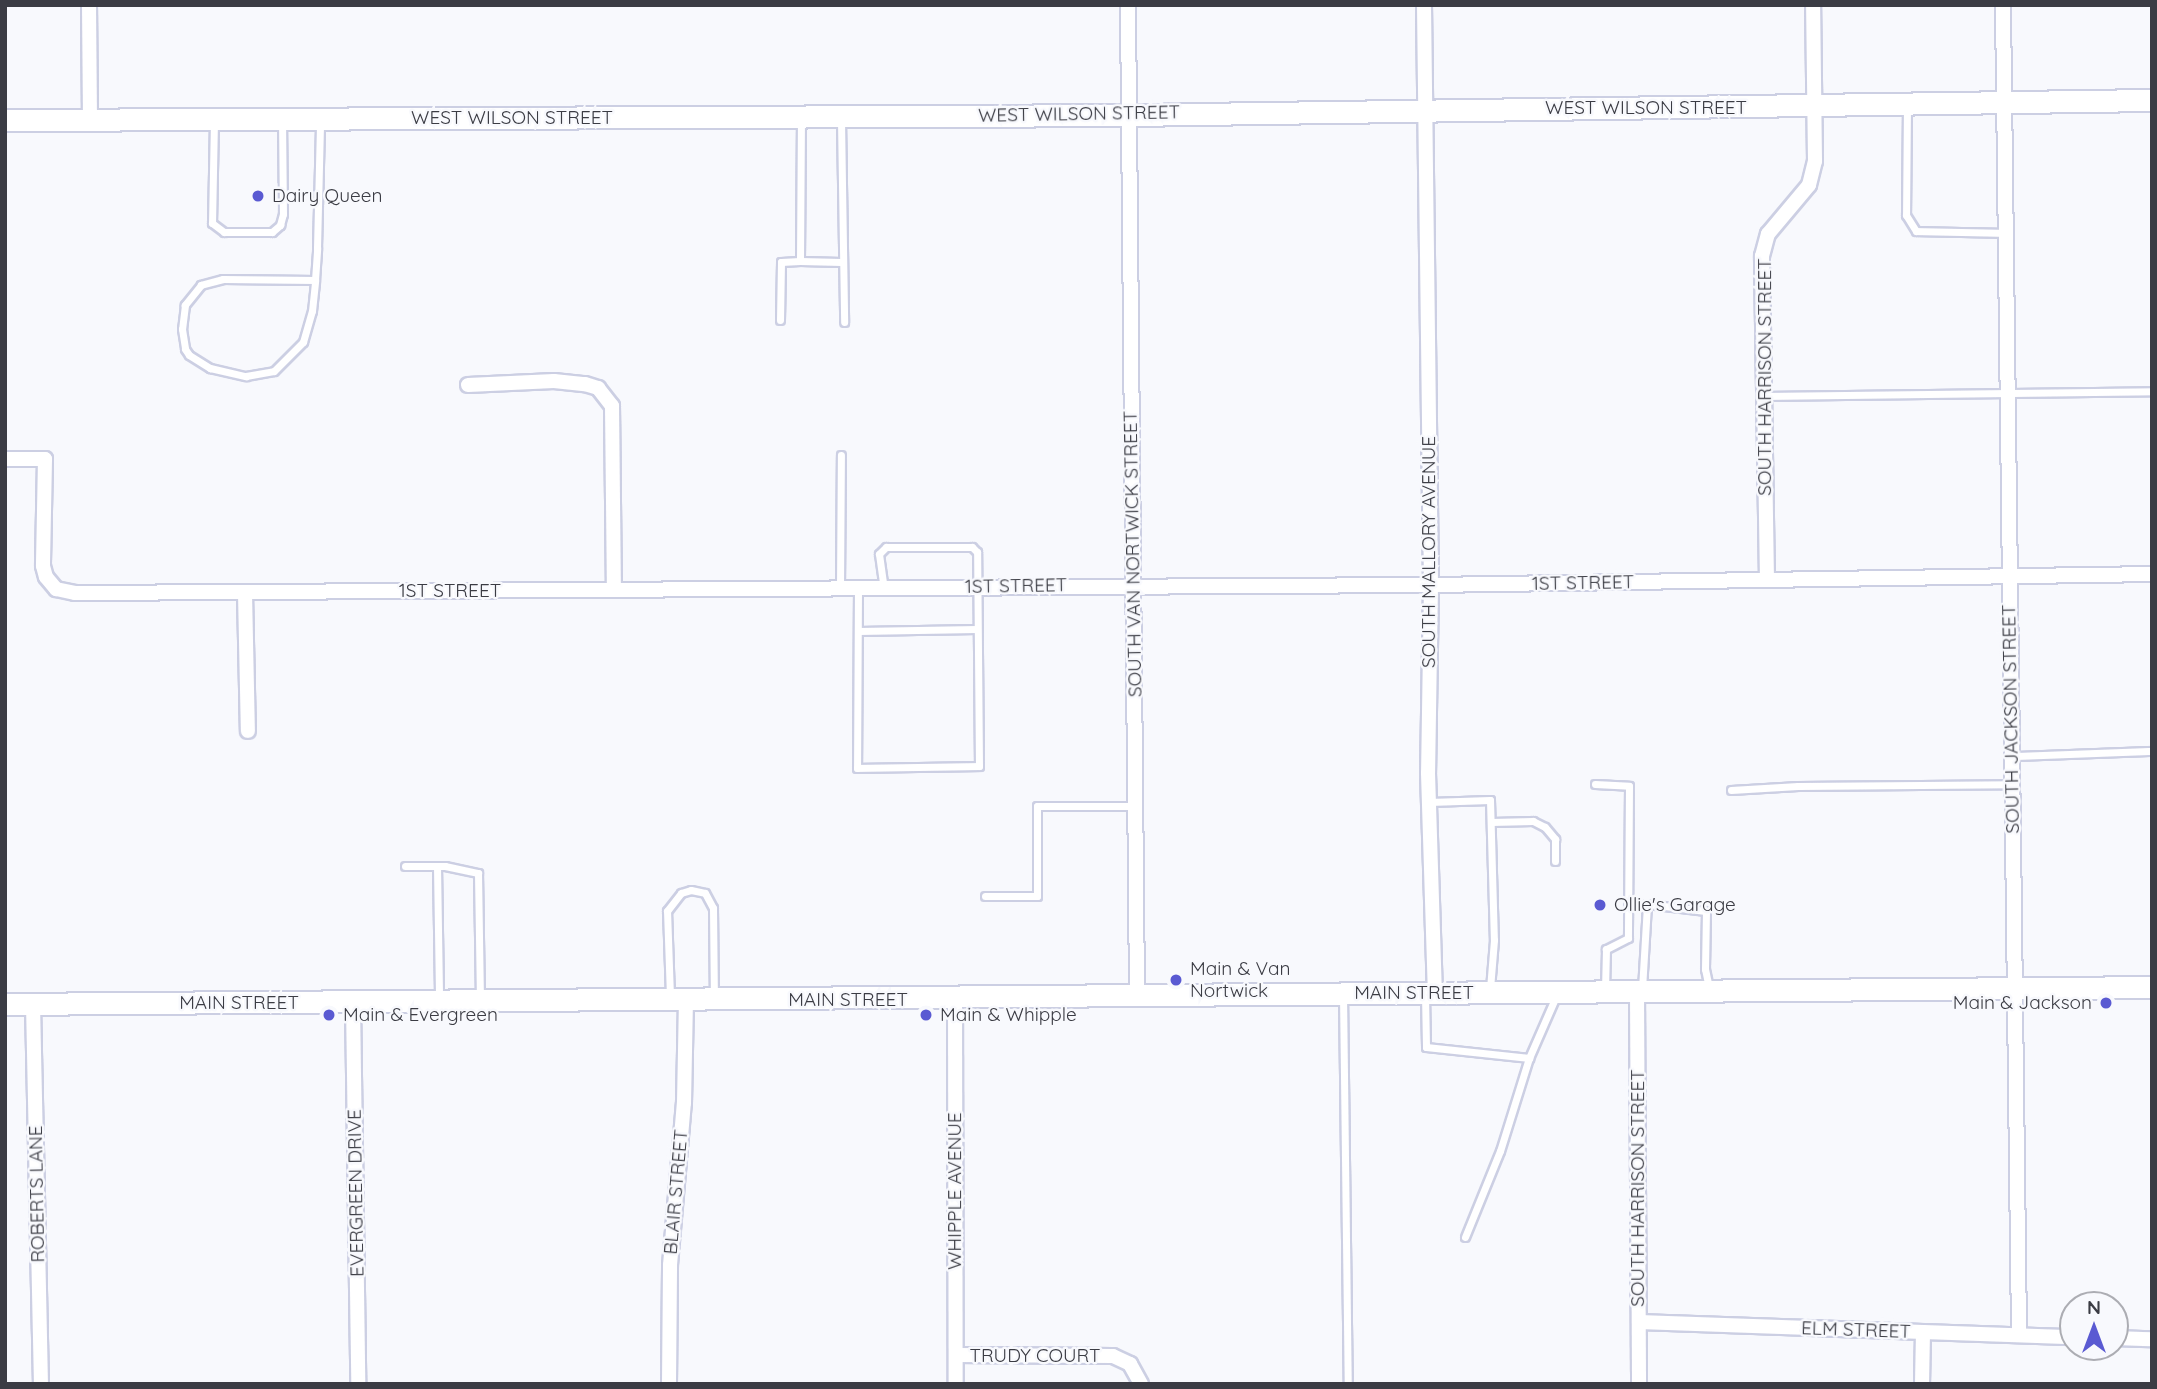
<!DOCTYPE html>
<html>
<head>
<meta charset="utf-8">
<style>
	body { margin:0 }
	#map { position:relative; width:2157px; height:1389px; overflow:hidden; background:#f8f9fd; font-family:Quicksand,sans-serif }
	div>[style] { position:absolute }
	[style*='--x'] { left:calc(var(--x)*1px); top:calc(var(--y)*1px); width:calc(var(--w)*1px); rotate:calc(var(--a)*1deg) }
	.roads { filter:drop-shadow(2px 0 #cccfe3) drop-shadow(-2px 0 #cccfe3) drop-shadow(0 2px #cccfe3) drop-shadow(0 -2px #cccfe3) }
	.service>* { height:7px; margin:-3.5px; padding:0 3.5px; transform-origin:3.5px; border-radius:3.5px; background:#fff }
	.minor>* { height:14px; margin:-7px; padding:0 7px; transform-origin:7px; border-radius:7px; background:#fff }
	.secondary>* { height:21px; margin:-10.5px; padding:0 10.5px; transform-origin:10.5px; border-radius:10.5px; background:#fff }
	.dots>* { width:19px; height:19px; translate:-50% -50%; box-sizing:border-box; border:4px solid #f8f9fd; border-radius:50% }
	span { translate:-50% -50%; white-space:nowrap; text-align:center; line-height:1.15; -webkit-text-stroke:5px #f8f9fd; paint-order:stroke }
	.street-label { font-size:19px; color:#3b3c44 }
	.poi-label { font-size:19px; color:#3b3c44 }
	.left { translate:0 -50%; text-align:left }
	.right { translate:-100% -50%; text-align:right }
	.frame { position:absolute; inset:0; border:7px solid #3b3c44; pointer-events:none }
	.north { position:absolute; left:2059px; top:1291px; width:70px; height:70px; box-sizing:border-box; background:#f8f9fd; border:2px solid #acadb3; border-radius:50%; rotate:0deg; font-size:19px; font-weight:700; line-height:28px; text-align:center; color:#3b3c44 }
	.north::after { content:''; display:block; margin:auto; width:24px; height:32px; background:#5a5ad2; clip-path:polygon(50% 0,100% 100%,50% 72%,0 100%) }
</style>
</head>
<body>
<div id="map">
	<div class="roads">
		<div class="service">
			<i style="--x:1907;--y:105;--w:110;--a:90.5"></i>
			<i style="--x:1906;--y:215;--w:19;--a:58"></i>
			<i style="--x:1916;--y:231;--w:90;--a:1.3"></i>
			<i style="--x:801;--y:117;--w:144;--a:90.4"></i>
			<i style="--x:800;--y:261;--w:41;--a:1.4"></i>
			<i style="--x:214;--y:120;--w:103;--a:91.1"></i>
			<i style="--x:212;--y:223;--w:15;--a:37"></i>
			<i style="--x:224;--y:232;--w:48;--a:0"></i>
			<i style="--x:272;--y:232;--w:11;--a:-41"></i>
			<i style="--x:280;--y:225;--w:11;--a:-75"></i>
			<i style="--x:283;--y:214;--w:92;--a:-90.6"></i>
			<i style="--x:841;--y:120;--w:202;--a:89.1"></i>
			<i style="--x:315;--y:280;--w:92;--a:-179.4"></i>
			<i style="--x:223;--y:279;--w:23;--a:165"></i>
			<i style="--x:201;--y:285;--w:26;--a:129"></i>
			<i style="--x:185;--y:305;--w:24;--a:97"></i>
			<i style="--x:182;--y:329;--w:20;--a:81"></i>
			<i style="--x:185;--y:349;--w:7;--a:56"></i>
			<i style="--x:189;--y:355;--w:25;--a:32"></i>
			<i style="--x:210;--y:368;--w:37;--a:13"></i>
			<i style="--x:246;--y:376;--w:28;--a:-10"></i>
			<i style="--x:274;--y:371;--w:41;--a:-45"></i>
			<i style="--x:303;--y:342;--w:32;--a:-74"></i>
			<i style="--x:312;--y:311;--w:31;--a:-84"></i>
			<i style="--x:315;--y:280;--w:32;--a:-86"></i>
			<i style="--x:317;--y:248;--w:125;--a:-88.6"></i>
			<i style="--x:780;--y:320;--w:58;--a:-89"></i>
			<i style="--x:781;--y:262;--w:19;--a:-3"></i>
			<i style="--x:1766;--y:396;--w:386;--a:-0.7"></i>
			<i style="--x:840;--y:588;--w:133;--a:-89.6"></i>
			<i style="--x:858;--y:588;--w:180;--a:90.3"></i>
			<i style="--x:857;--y:768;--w:122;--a:-0.9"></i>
			<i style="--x:979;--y:766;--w:214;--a:-90.5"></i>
			<i style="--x:977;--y:552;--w:7;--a:-135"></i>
			<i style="--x:972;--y:547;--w:86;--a:180"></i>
			<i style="--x:886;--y:547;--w:10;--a:135"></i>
			<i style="--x:879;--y:554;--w:34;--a:82"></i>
			<i style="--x:858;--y:631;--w:119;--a:-1"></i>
			<i style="--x:2013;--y:756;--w:139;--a:-2.1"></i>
			<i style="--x:1595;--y:784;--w:34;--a:3"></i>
			<i style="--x:1629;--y:786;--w:152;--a:90.4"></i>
			<i style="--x:1628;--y:938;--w:25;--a:153"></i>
			<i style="--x:1606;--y:949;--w:40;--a:91.4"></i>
			<i style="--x:1731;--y:790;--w:67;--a:-3.4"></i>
			<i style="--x:1798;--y:786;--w:214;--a:-0.5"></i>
			<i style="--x:1429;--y:802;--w:61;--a:-1.9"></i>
			<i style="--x:1490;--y:800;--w:140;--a:88.4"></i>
			<i style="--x:1494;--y:940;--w:49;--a:94.7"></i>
			<i style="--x:1491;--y:822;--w:42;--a:-1.4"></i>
			<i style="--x:1533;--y:821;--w:13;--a:27"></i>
			<i style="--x:1545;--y:827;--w:16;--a:50"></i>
			<i style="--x:1555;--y:839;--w:22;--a:90"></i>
			<i style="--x:405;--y:866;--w:40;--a:0"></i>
			<i style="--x:445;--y:866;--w:34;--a:12"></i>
			<i style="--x:478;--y:873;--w:124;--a:89.1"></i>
			<i style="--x:437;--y:866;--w:132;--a:89.1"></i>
			<i style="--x:985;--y:896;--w:52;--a:0"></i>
			<i style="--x:1037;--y:896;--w:90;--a:-90"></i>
			<i style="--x:1037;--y:806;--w:98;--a:0"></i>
			<i style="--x:1642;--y:989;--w:85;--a:-86.6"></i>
			<i style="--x:1647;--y:904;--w:59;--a:6.8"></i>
			<i style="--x:1706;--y:911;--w:58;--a:91"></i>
			<i style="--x:1705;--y:969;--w:19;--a:78"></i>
			<i style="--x:1343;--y:994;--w:390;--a:89.3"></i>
			<i style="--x:1425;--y:994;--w:53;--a:88.9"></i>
			<i style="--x:1426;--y:1047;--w:104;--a:6.1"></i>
			<i style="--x:670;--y:996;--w:85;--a:-92"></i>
			<i style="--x:667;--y:911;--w:23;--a:-52"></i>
			<i style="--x:681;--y:893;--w:10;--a:-17"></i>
			<i style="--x:691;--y:890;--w:14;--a:12"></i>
			<i style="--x:705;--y:893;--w:17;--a:62"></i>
			<i style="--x:713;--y:908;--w:89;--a:89.4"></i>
			<i style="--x:1465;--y:1237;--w:93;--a:-67.9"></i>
			<i style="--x:1500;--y:1151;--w:97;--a:-72.7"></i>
			<i style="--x:1529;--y:1058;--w:70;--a:-66.4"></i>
		</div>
		<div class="minor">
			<i style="--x:89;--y:5;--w:115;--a:89.5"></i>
			<i style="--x:1128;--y:5;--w:989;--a:89.48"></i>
			<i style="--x:1424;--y:5;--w:580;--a:89.31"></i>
			<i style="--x:1431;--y:585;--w:188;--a:90.9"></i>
			<i style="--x:1428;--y:773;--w:220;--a:88.2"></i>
			<i style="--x:2003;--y:5;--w:1330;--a:89.31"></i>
			<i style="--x:468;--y:385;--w:86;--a:-2.7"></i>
			<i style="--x:554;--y:381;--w:31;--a:6"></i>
			<i style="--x:585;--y:384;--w:14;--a:17"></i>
			<i style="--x:598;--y:388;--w:23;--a:52"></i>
			<i style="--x:612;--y:406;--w:183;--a:89.4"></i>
			<i style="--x:5;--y:459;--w:40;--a:0"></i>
			<i style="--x:45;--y:459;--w:107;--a:91.1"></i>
			<i style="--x:43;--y:566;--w:11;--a:75"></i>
			<i style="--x:46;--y:577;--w:16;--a:50"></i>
			<i style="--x:56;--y:589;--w:19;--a:12"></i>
			<i style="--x:75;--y:593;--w:1356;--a:-0.34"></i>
			<i style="--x:1431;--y:585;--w:721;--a:-0.87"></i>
			<i style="--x:1767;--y:580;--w:324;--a:-90.9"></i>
			<i style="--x:1762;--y:256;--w:23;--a:-75"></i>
			<i style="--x:1768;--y:234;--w:64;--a:-50.1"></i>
			<i style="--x:1809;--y:185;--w:25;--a:-76"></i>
			<i style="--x:1815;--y:161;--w:156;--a:-90.7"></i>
			<i style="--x:245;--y:593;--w:138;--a:88.8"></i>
			<i style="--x:1637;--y:993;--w:391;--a:89.7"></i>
			<i style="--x:955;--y:999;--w:385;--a:89.9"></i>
			<i style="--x:353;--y:1003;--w:381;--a:89.2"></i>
			<i style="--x:33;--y:1004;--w:380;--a:88.8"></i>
			<i style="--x:1639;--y:1322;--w:434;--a:2"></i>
			<i style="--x:2115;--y:1338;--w:37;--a:2"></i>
			<i style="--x:956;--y:1355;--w:157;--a:0.4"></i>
			<i style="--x:1113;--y:1356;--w:19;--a:25"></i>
			<i style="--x:1130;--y:1364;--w:23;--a:61"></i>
			<i style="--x:669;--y:1384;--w:119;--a:-89.5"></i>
			<i style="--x:670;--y:1265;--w:163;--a:-85.1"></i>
			<i style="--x:684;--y:1103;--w:103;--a:-88.9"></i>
			<i style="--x:1922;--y:1384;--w:52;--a:-88.9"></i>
		</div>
		<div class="secondary">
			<i style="--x:5;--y:120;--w:1124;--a:-0.25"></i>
			<i style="--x:1129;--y:115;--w:1023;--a:-0.84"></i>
			<i style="--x:5;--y:1004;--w:2147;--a:-0.45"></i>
		</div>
	</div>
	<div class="dots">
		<i style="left:258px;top:196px;background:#5a5ad2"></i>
		<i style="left:1600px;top:905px;background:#5a5ad2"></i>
		<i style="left:1176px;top:980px;background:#5a5ad2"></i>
		<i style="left:2106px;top:1003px;background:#5a5ad2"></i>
		<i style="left:329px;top:1015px;background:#5a5ad2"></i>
		<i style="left:926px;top:1015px;background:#5a5ad2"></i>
	</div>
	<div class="street-label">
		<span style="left:1646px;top:108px">WEST WILSON STREET</span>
		<span style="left:1079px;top:114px;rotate:-1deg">WEST WILSON STREET</span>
		<span style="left:512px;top:118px">WEST WILSON STREET</span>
		<span style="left:1765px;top:377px;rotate:-90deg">SOUTH HARRISON STREET</span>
		<span style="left:1429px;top:552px;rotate:-90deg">SOUTH MALLORY AVENUE</span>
		<span style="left:1133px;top:554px;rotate:-91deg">SOUTH VAN NORTWICK STREET</span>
		<span style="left:1583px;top:583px;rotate:-1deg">1ST STREET</span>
		<span style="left:1016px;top:586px;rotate:-1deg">1ST STREET</span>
		<span style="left:450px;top:591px">1ST STREET</span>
		<span style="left:2011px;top:719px;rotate:-91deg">SOUTH JACKSON STREET</span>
		<span style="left:1414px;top:993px">MAIN STREET</span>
		<span style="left:848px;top:1000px">MAIN STREET</span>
		<span style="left:239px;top:1003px">MAIN STREET</span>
		<span style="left:1638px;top:1188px;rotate:-90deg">SOUTH HARRISON STREET</span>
		<span style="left:955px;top:1191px;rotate:-90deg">WHIPPLE AVENUE</span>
		<span style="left:676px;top:1192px;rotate:-85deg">BLAIR STREET</span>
		<span style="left:356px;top:1193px;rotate:-91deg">EVERGREEN DRIVE</span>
		<span style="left:37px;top:1194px;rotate:-91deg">ROBERTS LANE</span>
		<span style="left:1856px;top:1330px;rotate:2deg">ELM STREET</span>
		<span style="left:1035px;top:1356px">TRUDY COURT</span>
	</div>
	<div class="poi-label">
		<span class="left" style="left:272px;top:196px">Dairy Queen</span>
		<span class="left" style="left:1614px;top:905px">Ollie's Garage</span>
		<span class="left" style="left:1190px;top:980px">Main &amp; Van<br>Nortwick</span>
		<span class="right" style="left:2092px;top:1003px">Main &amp; Jackson</span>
		<span class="left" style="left:343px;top:1015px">Main &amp; Evergreen</span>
		<span class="left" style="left:940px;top:1015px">Main &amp; Whipple</span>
	</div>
	<div class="frame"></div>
	<div class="north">N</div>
</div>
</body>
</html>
